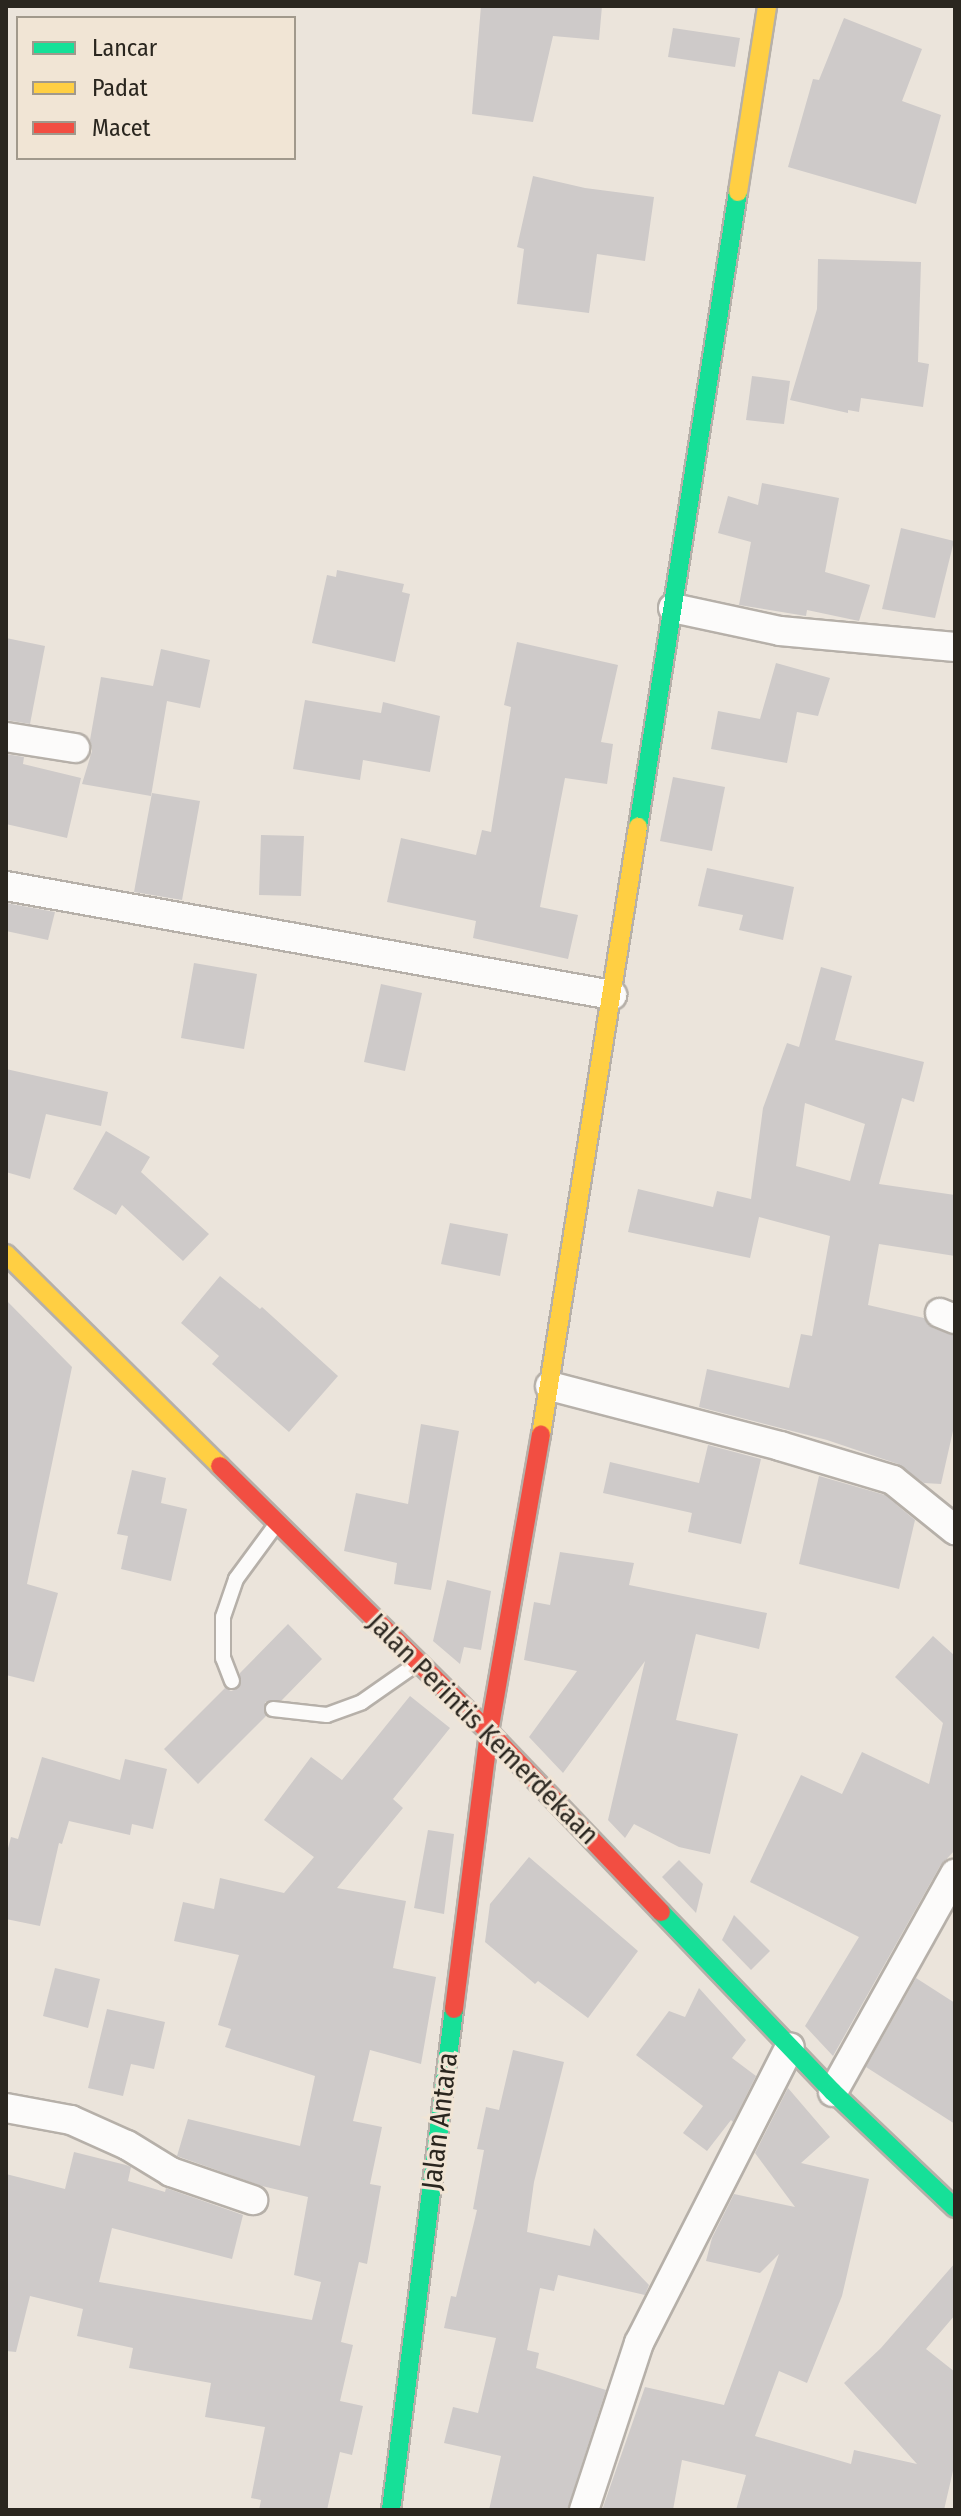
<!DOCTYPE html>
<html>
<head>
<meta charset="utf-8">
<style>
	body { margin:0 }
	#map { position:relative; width:961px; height:2516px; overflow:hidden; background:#ebe4db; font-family:"Fira Sans Condensed",sans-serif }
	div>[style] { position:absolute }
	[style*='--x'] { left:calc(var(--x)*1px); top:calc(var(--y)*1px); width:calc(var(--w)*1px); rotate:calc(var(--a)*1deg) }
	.building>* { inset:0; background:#cecac9 }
	.roads { filter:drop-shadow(2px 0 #b6b0a9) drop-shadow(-2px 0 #b6b0a9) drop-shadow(0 2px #b6b0a9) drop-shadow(0 -2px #b6b0a9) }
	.lane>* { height:14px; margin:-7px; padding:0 7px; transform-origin:7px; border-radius:7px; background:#fcfbfa }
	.street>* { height:28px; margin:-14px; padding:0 14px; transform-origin:14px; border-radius:14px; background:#fcfbfa }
	.fast>* { height:18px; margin:-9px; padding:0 9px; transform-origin:9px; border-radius:9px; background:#16e098 }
	.slow>* { height:18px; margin:-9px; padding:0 9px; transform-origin:9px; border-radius:9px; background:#ffcf43 }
	.jam>* { height:18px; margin:-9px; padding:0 9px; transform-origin:9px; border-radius:9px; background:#f24e42 }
	span { translate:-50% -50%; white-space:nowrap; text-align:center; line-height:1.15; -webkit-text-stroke:6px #f1e5d5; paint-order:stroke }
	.street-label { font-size:28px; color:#2a261f }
	.frame { position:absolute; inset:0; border:8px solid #2a261f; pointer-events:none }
	.legend { position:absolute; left:16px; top:16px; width:280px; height:144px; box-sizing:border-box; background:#f1e5d5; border:2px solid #a1998c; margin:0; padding:10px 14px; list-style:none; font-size:24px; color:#2a261f }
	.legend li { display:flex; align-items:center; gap:16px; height:40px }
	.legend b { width:40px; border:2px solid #a1998c }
</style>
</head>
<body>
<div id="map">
	<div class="building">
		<i style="clip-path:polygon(481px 6px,602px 6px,599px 40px,553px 36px,533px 122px,472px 114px)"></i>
		<i style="clip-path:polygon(844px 18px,922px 49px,902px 101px,941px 115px,916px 204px,788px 167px,813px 79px,819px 80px)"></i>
		<i style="clip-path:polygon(673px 28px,740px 38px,735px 67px,668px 57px)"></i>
		<i style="clip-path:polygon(533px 176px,585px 188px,654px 197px,645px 261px,597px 254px,589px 313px,517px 304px,524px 249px,517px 247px)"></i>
		<i style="clip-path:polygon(818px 259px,921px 262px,918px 362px,929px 364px,923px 407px,861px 398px,859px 412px,848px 410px,848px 413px,790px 400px,817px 309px)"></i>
		<i style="clip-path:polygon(752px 376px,790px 381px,784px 424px,746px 420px)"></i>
		<i style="clip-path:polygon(762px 483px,839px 498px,825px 572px,870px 585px,859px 621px,807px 610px,806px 616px,739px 605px,751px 542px,718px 533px,728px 496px,758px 505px)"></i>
		<i style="clip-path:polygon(901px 528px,954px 541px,935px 618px,882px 609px)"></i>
		<i style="clip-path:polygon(337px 570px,404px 584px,402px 592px,410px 594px,395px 662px,312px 643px,327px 575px,336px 577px)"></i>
		<i style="clip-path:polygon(6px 638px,45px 646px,30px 724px,6px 720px)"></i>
		<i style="clip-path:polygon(517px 642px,618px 665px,601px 742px,613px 744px,607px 784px,565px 778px,540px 907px,578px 915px,568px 959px,473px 938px,476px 921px,387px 902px,401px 838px,476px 855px,482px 830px,491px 832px,511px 707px,504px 705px)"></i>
		<i style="clip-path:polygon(161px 649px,210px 660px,200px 708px,167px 701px,151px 796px,82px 784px,92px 751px,90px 740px,101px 677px,153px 686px)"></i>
		<i style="clip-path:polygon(776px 663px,830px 678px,818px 716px,797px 712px,787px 763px,711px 749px,718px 711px,760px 719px)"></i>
		<i style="clip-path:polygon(305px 700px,381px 713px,383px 702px,440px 716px,430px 772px,363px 760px,360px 780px,293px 769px)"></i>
		<i style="clip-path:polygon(6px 754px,24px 757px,23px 764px,81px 778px,67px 838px,6px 824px)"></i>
		<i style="clip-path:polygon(673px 777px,725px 787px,712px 851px,660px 841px)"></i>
		<i style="clip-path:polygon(152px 793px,200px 801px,182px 900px,134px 892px)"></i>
		<i style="clip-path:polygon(261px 835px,304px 836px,301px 896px,259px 895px)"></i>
		<i style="clip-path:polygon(707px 868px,794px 887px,783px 940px,739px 930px,743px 915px,698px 906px)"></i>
		<i style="clip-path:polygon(6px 903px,55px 912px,48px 940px,6px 931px)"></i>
		<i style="clip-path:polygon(194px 963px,257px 974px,244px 1049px,181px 1038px)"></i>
		<i style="clip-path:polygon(evenodd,821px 967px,852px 976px,835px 1040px,924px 1062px,914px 1102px,902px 1098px,879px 1184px,955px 1195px,955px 1256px,879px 1244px,868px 1305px,924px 1318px,933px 1328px,955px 1336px,955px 1422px,941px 1484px,924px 1483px,898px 1464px,827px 1440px,699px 1407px,707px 1369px,789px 1388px,801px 1334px,812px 1336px,830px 1236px,759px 1217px,750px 1258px,628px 1232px,638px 1189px,713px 1207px,717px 1191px,751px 1199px,763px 1108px,787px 1043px,799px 1047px,821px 967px,805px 1103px,865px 1124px,850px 1181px,796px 1166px,805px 1103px)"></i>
		<i style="clip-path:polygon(381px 984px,422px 993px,405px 1071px,364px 1062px)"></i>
		<i style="clip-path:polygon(6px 1069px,108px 1092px,101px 1126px,46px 1114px,30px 1179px,6px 1172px)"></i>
		<i style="clip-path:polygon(106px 1131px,150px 1157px,141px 1172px,209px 1234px,183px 1261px,122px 1205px,116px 1215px,73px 1189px)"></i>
		<i style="clip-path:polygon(450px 1223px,508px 1234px,500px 1276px,441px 1264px)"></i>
		<i style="clip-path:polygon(220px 1276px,260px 1309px,262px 1307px,338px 1376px,289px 1432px,212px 1364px,219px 1356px,181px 1323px)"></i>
		<i style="clip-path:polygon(6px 1300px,72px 1367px,27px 1584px,58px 1593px,34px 1682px,6px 1675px)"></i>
		<i style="clip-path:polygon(421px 1424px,459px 1431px,431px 1590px,394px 1584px,397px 1563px,344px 1551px,356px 1493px,408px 1504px)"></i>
		<i style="clip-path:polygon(708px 1445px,761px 1459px,741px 1544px,688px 1532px,692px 1513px,603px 1493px,610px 1462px,699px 1483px)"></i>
		<i style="clip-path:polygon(132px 1470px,166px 1478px,161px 1503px,187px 1509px,171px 1581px,121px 1569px,128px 1536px,117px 1534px)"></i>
		<i style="clip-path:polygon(819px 1476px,885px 1495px,915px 1520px,899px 1589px,799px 1564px)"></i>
		<i style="clip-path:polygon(560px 1552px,634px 1563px,629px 1585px,767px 1613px,759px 1649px,696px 1634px,676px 1720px,738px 1734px,710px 1854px,679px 1847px,634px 1824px,625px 1838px,608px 1820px,645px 1661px,563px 1773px,529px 1737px,577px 1671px,524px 1660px,534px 1602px,550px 1605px)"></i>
		<i style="clip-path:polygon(447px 1580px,491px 1591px,481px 1650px,464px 1647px,460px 1664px,433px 1641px)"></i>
		<i style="clip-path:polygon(288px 1624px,322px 1659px,282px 1700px,265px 1702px,266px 1716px,198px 1784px,164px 1749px,225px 1688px,231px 1691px,239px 1688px,240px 1673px)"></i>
		<i style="clip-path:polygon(933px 1636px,955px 1656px,955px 1850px,940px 1866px,833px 2056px,805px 2026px,859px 1937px,750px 1882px,801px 1775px,842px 1794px,862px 1752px,929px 1784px,943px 1723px,895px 1677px)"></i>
		<i style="clip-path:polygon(410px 1696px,450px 1728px,393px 1799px,403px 1808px,337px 1888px,406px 1901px,393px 1968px,436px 1977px,421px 2064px,370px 2050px,353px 2121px,382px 2127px,370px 2184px,381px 2186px,367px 2264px,359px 2262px,341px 2342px,353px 2345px,340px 2401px,363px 2406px,352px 2455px,340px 2452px,327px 2510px,259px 2510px,261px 2500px,251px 2498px,265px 2427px,205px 2417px,211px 2383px,129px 2368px,133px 2348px,77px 2336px,83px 2309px,30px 2296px,16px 2352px,6px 2351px,6px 2174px,65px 2189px,74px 2152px,126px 2165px,131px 2167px,128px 2181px,165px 2192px,166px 2188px,243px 2215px,232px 2259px,112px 2228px,99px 2282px,312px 2320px,321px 2282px,294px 2275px,308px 2197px,262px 2186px,177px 2156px,188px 2119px,300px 2146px,315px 2076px,225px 2047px,231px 2029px,218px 2025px,239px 1955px,174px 1941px,183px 1902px,214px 1909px,220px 1878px,284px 1893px,314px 1857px,264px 1820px,311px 1757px,342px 1780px)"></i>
		<i style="clip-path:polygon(42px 1757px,120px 1780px,125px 1759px,167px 1769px,153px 1829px,132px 1824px,130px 1835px,69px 1821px,62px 1844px,59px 1843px,40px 1926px,6px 1919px,6px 1856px,11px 1837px,18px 1839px)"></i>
		<i style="clip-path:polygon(428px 1830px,454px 1834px,444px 1914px,414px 1908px)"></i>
		<i style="clip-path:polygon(529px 1857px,638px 1951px,588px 2018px,538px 1981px,535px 1984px,485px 1942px,490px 1904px)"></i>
		<i style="clip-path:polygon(679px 1860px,703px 1884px,696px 1913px,662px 1877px)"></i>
		<i style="clip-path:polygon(734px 1915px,770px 1951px,751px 1970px,722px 1940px)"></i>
		<i style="clip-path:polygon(55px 1968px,100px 1979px,88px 2028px,43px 2016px)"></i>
		<i style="clip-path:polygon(916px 1978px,955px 2003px,955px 2124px,866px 2067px)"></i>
		<i style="clip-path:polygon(699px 1988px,746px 2040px,732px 2058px,756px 2076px,733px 2122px,731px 2120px,707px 2151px,683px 2133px,703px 2106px,636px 2055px,669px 2011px,685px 2017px)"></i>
		<i style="clip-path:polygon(107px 2009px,165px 2022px,154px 2069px,131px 2064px,123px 2096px,88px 2088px)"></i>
		<i style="clip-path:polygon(513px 2050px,564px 2062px,534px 2182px,527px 2232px,590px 2246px,594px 2228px,649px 2285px,645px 2295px,558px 2275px,554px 2291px,540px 2288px,527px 2350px,539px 2353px,536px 2368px,606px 2390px,567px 2510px,489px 2510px,501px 2456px,444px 2443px,453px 2407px,478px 2413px,496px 2338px,444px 2328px,451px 2296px,456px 2297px,477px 2210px,473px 2209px,484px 2150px,477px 2149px,486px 2107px,499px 2110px)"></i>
		<i style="clip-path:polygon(788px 2088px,830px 2137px,801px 2163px,869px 2179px,842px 2296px,807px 2383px,779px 2371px,755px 2436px,851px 2464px,854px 2450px,917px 2464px,844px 2383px,881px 2348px,955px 2263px,955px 2315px,926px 2349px,955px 2372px,955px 2462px,944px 2510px,736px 2510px,746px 2475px,682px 2460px,673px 2510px,602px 2510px,645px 2387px,724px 2405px,779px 2254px,760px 2273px,706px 2261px,712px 2238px,734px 2194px,795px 2207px,755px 2153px)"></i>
	</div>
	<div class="roads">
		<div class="lane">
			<i style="--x:232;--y:1681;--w:25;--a:-111"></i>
			<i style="--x:223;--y:1658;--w:41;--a:-90"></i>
			<i style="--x:223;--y:1617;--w:40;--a:-71.1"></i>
			<i style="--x:236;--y:1579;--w:66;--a:-53.7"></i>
			<i style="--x:273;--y:1709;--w:54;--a:6.3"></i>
			<i style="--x:327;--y:1715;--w:37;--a:-20"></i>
			<i style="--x:362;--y:1702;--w:65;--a:-34.9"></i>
		</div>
		<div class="street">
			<i style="--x:673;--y:608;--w:109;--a:12.1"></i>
			<i style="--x:780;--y:631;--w:176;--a:5.2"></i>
			<i style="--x:6;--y:737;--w:70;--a:9.1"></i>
			<i style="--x:6;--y:886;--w:616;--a:10.2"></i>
			<i style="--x:940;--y:1313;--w:16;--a:22"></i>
			<i style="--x:550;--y:1386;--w:238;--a:14.6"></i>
			<i style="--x:780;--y:1446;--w:118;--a:16.7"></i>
			<i style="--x:893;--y:1480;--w:80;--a:38.9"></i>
			<i style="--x:833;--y:2092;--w:250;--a:-60.8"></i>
			<i style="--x:6;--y:2108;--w:66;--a:10.5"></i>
			<i style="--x:71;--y:2120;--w:61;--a:24.1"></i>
			<i style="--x:127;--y:2145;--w:52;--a:31.5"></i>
			<i style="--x:171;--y:2172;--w:87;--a:18.9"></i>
			<i style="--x:584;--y:2510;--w:176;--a:-71.8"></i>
			<i style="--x:639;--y:2343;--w:332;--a:-63"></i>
		</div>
		<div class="fast">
			<i style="--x:638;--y:827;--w:643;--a:-81.05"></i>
			<i style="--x:661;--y:1912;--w:249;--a:46.3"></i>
			<i style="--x:833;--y:2092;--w:168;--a:43.6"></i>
			<i style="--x:391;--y:2510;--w:505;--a:-82.83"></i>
		</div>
		<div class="slow">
			<i style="--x:738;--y:192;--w:188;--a:-81.1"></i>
			<i style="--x:6;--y:1254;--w:301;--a:44.7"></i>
			<i style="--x:541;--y:1435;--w:616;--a:-80.94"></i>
		</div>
		<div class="jam">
			<i style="--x:220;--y:1466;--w:378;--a:44.7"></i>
			<i style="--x:489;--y:1732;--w:249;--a:46.3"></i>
			<i style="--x:454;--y:2009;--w:279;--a:-82.8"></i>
			<i style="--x:489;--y:1732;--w:302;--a:-80.1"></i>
		</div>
	</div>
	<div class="street-label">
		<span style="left:483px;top:1729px;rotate:45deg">Jalan Perintis Kemerdekaan</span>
		<span style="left:440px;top:2121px;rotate:-83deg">Jalan Antara</span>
	</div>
	<div class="frame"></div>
	<ul class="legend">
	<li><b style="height:10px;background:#16e098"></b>Lancar</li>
	<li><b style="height:10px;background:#ffcf43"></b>Padat</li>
	<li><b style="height:10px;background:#f24e42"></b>Macet</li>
	</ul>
</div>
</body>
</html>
